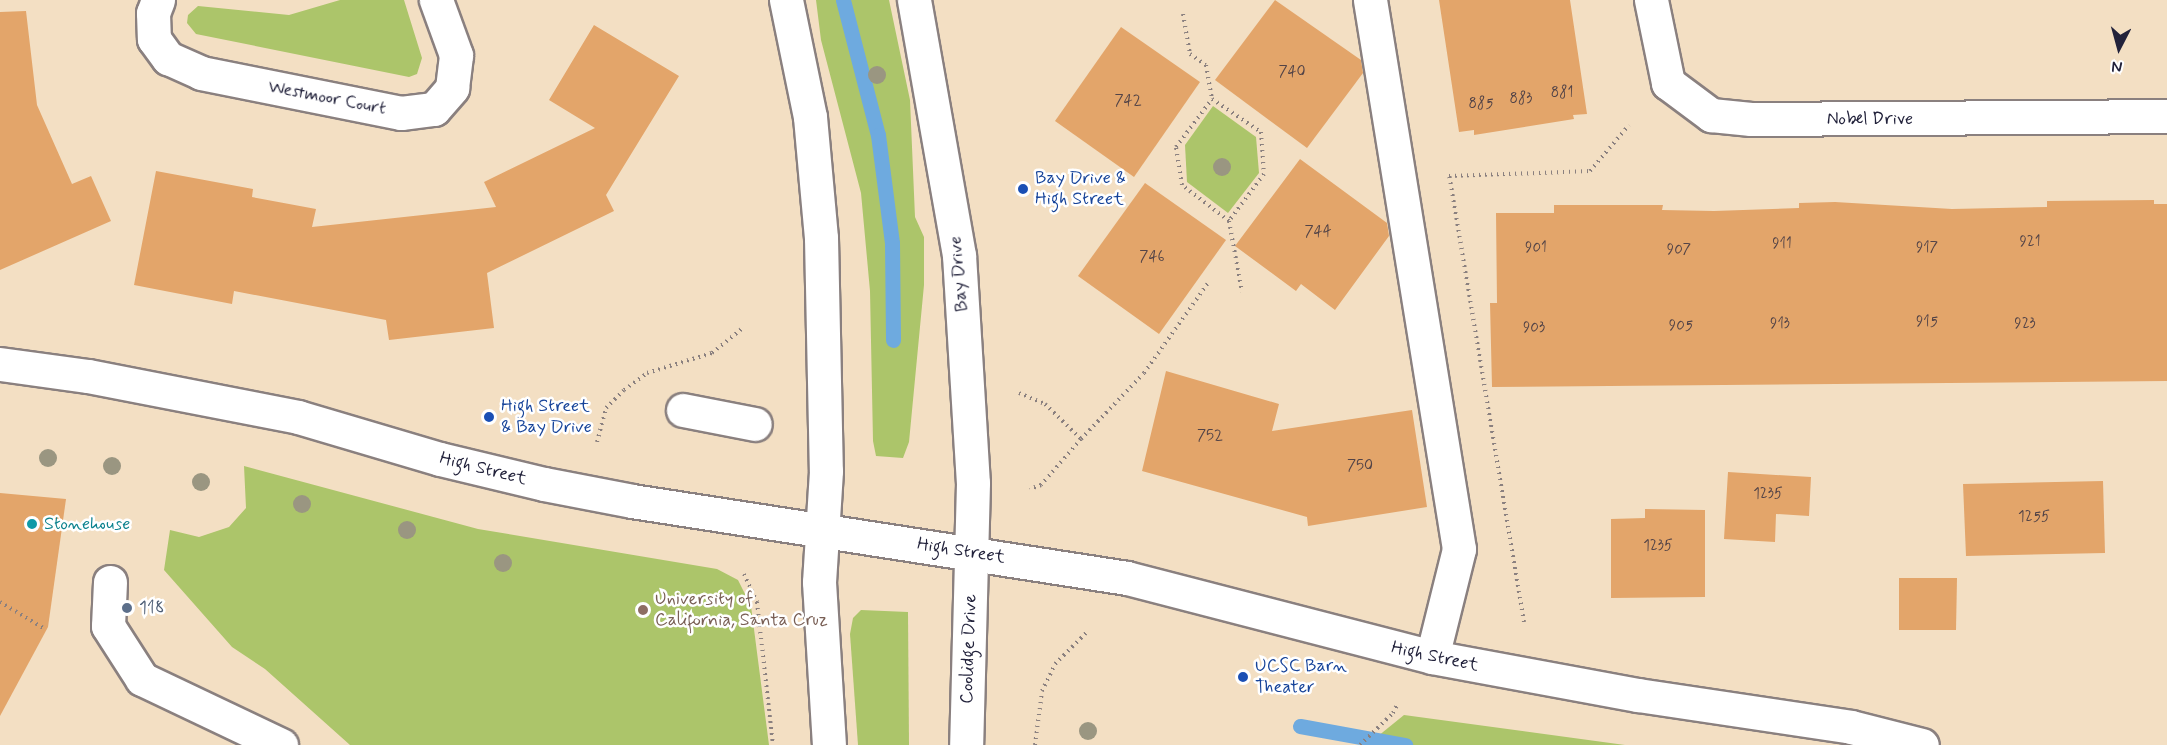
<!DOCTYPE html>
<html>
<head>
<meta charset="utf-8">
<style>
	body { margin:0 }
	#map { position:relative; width:2167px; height:745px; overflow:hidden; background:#f3dfc3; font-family:Mynerve,sans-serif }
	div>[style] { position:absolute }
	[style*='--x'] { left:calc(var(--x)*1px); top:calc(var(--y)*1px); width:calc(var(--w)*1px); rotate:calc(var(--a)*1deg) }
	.green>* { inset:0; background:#acc56a }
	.stream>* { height:15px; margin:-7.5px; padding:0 7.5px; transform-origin:7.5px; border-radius:7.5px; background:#6eaadf }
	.building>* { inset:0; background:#e3a56a }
	.path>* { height:4px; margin-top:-2px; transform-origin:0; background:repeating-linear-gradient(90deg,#8a807f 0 1.5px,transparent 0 6px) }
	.roads { filter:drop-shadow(2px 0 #8a807f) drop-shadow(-2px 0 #8a807f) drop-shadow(0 2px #8a807f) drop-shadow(0 -2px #8a807f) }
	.minor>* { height:33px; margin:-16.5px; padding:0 16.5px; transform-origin:16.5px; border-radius:16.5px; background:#fff }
	.major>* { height:33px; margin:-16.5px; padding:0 16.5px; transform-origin:16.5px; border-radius:16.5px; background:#fff }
	.trees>* { width:18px; height:18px; margin:-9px; border-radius:50%; background:#9a9681 }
	.dots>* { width:16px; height:16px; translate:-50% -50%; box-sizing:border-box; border:3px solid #fff; border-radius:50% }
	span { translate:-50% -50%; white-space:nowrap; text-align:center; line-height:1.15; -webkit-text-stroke:5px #fff; paint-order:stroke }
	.number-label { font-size:15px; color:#524347 }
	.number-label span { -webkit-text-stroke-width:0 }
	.street-label { font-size:18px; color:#22223b }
	.transit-label { font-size:18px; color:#164399 }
	.left { translate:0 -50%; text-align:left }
	.culture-label { font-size:18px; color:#0d838f }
	.education-label { font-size:18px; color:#785e54 }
	.service-label { font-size:18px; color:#4e5e75 }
	.north { position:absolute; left:2089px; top:18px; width:60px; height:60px; -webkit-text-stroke:4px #fff; paint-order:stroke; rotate:186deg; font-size:16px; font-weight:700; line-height:24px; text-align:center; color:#22223b }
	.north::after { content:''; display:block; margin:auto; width:21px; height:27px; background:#22223b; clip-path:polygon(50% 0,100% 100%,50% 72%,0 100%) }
</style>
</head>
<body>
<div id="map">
	<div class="green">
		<i style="clip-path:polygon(340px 0,404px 0,422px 58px,417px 74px,409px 77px,196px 34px,187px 23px,188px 15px,198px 6px,289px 15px)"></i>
		<i style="clip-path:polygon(816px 0,889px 0,910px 100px,915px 217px,924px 237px,924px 285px,909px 442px,903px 458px,876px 456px,873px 441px,870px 291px,861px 193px,821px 40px)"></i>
		<i style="clip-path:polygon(1213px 106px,1256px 137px,1259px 173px,1228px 213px,1187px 182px,1185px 145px)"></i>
		<i style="clip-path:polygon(244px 466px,478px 529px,717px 569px,738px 580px,751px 606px,769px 745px,350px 745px,265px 669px,232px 647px,164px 570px,170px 530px,199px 537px,229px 527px,246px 508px)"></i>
		<i style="clip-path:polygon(861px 610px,908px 612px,909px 745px,858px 745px,850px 634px,853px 618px)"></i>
		<i style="clip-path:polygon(1404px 715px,1625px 745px,1367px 745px)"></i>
	</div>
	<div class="stream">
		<i style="--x:843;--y:0;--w:139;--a:75.5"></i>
		<i style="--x:878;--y:135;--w:109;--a:82.6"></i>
		<i style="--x:892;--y:243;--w:97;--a:89.4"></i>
		<i style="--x:1300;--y:726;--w:107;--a:10.3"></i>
	</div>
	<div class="building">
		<i style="clip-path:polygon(1275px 0,1361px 60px,1363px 73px,1307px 148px,1215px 80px)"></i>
		<i style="clip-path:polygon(1439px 0,1570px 0,1587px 114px,1573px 115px,1574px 119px,1474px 135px,1474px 130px,1459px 132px)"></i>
		<i style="clip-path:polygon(26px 11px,37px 105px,72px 184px,91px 176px,111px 221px,0 270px,0 12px)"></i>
		<i style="clip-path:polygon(594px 25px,679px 76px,606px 195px,614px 211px,487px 273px,494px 328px,389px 340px,386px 320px,234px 291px,232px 304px,134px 285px,156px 171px,253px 189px,252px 197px,316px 209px,312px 227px,496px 207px,484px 182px,595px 128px,549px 100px)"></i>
		<i style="clip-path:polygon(1121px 27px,1200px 82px,1134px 177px,1055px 121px)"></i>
		<i style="clip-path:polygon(1300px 159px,1387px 223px,1389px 236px,1335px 310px,1301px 284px,1296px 291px,1235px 246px)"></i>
		<i style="clip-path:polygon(1145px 183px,1226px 240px,1159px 334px,1078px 276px)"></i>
		<i style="clip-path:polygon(2154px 200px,2154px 204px,2167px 204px,2167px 381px,1492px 387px,1490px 303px,1497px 303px,1496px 213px,1554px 213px,1554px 205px,1663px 205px,1662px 210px,1714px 211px,1799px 208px,1799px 203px,1835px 202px,1952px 209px,2047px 207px,2047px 201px)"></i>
		<i style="clip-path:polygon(1166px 371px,1279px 404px,1272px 431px,1412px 410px,1427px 507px,1308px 526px,1307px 517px,1142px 471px)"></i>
		<i style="clip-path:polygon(1728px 472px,1811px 477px,1809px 516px,1776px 514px,1775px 542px,1724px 539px)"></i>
		<i style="clip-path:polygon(2103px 481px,2105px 553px,1966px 556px,1963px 484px)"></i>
		<i style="clip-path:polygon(0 493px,66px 499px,48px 627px,0 716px)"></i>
		<i style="clip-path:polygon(1645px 509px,1705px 510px,1705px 597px,1611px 598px,1611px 519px,1645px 518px)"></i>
		<i style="clip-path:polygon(1899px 578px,1957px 578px,1956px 630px,1899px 630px)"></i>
	</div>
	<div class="path">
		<i style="--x:1183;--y:14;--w:41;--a:80.1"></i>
		<i style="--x:1190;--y:54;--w:19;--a:35"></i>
		<i style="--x:1206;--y:65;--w:35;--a:80"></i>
		<i style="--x:1212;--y:99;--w:59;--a:34"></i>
		<i style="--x:1261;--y:132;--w:42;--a:85.9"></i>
		<i style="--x:1264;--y:174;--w:59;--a:126.7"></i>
		<i style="--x:1229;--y:221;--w:59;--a:-142.5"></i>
		<i style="--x:1182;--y:185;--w:38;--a:-99"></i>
		<i style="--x:1176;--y:147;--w:60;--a:-53.1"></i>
		<i style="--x:1229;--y:221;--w:72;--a:79.6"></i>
		<i style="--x:1019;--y:393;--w:28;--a:23"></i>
		<i style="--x:1045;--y:404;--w:50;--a:44.2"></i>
		<i style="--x:1081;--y:439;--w:61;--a:131"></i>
		<i style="--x:1041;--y:485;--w:12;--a:160"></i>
		<i style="--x:1081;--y:439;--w:91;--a:-46.3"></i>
		<i style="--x:1144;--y:373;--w:110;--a:-54.6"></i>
		<i style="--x:597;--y:442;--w:35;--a:-75"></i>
		<i style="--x:606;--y:408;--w:25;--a:-45"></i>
		<i style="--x:624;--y:390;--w:29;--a:-36"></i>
		<i style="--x:647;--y:373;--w:68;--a:-17.1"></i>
		<i style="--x:712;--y:353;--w:41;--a:-39.1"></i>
		<i style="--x:744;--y:574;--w:31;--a:65"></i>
		<i style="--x:757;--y:602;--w:144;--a:83.6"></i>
		<i style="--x:0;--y:602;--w:52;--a:31"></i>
		<i style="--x:1524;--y:622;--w:452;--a:-99.5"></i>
		<i style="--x:1449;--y:176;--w:141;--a:-2"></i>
		<i style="--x:1590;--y:171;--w:60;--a:-49.7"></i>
		<i style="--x:1035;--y:745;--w:54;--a:-82.6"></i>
		<i style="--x:1042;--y:691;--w:30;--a:-64"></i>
		<i style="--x:1055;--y:664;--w:44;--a:-45"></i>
		<i style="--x:1360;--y:745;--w:46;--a:-44.1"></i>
		<i style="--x:1393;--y:713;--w:11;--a:-63"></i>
	</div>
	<div class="roads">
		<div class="minor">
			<i style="--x:158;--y:0;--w:14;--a:111"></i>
			<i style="--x:153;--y:13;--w:26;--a:88"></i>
			<i style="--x:154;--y:39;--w:24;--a:54"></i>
			<i style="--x:168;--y:58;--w:36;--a:24"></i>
			<i style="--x:201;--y:73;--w:204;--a:11.3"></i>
			<i style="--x:401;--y:113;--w:33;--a:-7"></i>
			<i style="--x:434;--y:109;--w:28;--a:-49"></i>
			<i style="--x:452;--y:88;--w:33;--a:-83"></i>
			<i style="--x:456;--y:55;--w:59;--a:-110"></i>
			<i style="--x:1370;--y:0;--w:556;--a:80.79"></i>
			<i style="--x:1459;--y:549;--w:111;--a:104"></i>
			<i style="--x:1651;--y:0;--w:85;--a:78.4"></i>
			<i style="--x:1668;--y:83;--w:54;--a:36.7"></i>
			<i style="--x:1711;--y:115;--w:40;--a:5.7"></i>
			<i style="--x:1751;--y:119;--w:416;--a:-0.4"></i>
			<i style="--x:683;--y:410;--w:73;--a:11"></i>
			<i style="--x:110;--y:582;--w:44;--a:92.6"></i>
			<i style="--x:108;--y:626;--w:63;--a:57.3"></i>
			<i style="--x:142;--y:679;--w:154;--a:25.4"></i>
		</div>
		<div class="major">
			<i style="--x:786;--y:0;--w:119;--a:78.4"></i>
			<i style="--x:810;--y:117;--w:121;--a:84.8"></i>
			<i style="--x:821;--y:238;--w:233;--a:88.8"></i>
			<i style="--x:826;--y:471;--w:111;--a:93.6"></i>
			<i style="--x:819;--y:582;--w:163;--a:86.5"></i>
			<i style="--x:914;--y:0;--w:259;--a:80"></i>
			<i style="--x:959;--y:255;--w:228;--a:86.5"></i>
			<i style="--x:973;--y:483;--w:262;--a:91.5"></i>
			<i style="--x:0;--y:364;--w:89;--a:7.8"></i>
			<i style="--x:88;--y:376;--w:214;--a:11"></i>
			<i style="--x:298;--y:417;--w:148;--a:16.5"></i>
			<i style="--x:440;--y:459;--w:107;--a:13.5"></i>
			<i style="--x:544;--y:484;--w:90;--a:10.9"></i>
			<i style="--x:632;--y:501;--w:501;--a:8.84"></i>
			<i style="--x:1127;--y:578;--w:315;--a:14.5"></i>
			<i style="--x:1432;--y:657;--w:209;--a:10.5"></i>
			<i style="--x:1638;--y:695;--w:215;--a:8.5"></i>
			<i style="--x:1851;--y:727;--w:73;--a:14.2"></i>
		</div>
	</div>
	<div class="trees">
		<i style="left:877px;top:75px"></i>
		<i style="left:1222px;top:167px"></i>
		<i style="left:48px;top:458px"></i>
		<i style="left:112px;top:466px"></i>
		<i style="left:201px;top:482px"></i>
		<i style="left:302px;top:504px"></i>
		<i style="left:407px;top:530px"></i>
		<i style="left:503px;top:563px"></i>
		<i style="left:1088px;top:731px"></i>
	</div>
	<div class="dots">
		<i style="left:1023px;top:189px;background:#1a4fb4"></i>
		<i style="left:489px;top:417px;background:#1a4fb4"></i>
		<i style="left:32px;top:524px;background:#0f9aa8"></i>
		<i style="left:127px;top:608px;background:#5c6f8a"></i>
		<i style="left:643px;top:610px;background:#8d6e63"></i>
		<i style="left:1243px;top:677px;background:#1a4fb4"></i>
	</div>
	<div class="number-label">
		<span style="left:1292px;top:73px">740</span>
		<span style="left:1562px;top:94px">881</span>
		<span style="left:1521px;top:100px">883</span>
		<span style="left:1128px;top:102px">742</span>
		<span style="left:1481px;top:105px">885</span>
		<span style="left:1318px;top:233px">744</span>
		<span style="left:2030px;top:243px">921</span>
		<span style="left:1782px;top:245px">911</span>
		<span style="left:1536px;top:249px">901</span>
		<span style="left:1927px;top:249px">917</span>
		<span style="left:1679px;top:251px">907</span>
		<span style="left:1152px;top:258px">746</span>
		<span style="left:1927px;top:323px">915</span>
		<span style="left:1780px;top:325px">913</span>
		<span style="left:2025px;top:325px">923</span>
		<span style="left:1681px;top:327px">905</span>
		<span style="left:1534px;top:329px">903</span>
		<span style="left:1210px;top:437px">752</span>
		<span style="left:1360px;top:467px">750</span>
		<span style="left:1768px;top:495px">1235</span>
		<span style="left:2034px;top:518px">1255</span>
		<span style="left:1658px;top:547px">1235</span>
	</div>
	<div class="street-label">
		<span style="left:327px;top:98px;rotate:11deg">Westmoor Court</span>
		<span style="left:1870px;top:119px">Nobel Drive</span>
		<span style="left:959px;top:274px;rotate:-95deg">Bay Drive</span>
		<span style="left:483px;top:469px;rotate:14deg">High Street</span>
		<span style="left:961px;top:551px;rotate:9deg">High Street</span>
		<span style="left:969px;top:649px;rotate:-88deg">Coolidge Drive</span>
		<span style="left:1435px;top:657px;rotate:12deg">High Street</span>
	</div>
	<div class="transit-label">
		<span class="left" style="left:1035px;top:189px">Bay Drive &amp;<br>High Street</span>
		<span class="left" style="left:501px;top:417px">High Street<br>&amp; Bay Drive</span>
		<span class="left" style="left:1255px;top:677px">UCSC Barn<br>Theater</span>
	</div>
	<div class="culture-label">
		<span class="left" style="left:44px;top:524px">Stonehouse</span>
	</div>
	<div class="education-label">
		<span class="left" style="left:655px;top:610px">University of<br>California, Santa Cruz</span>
	</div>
	<div class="service-label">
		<span class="left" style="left:139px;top:608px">118</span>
	</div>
	<div class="north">N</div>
</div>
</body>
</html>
